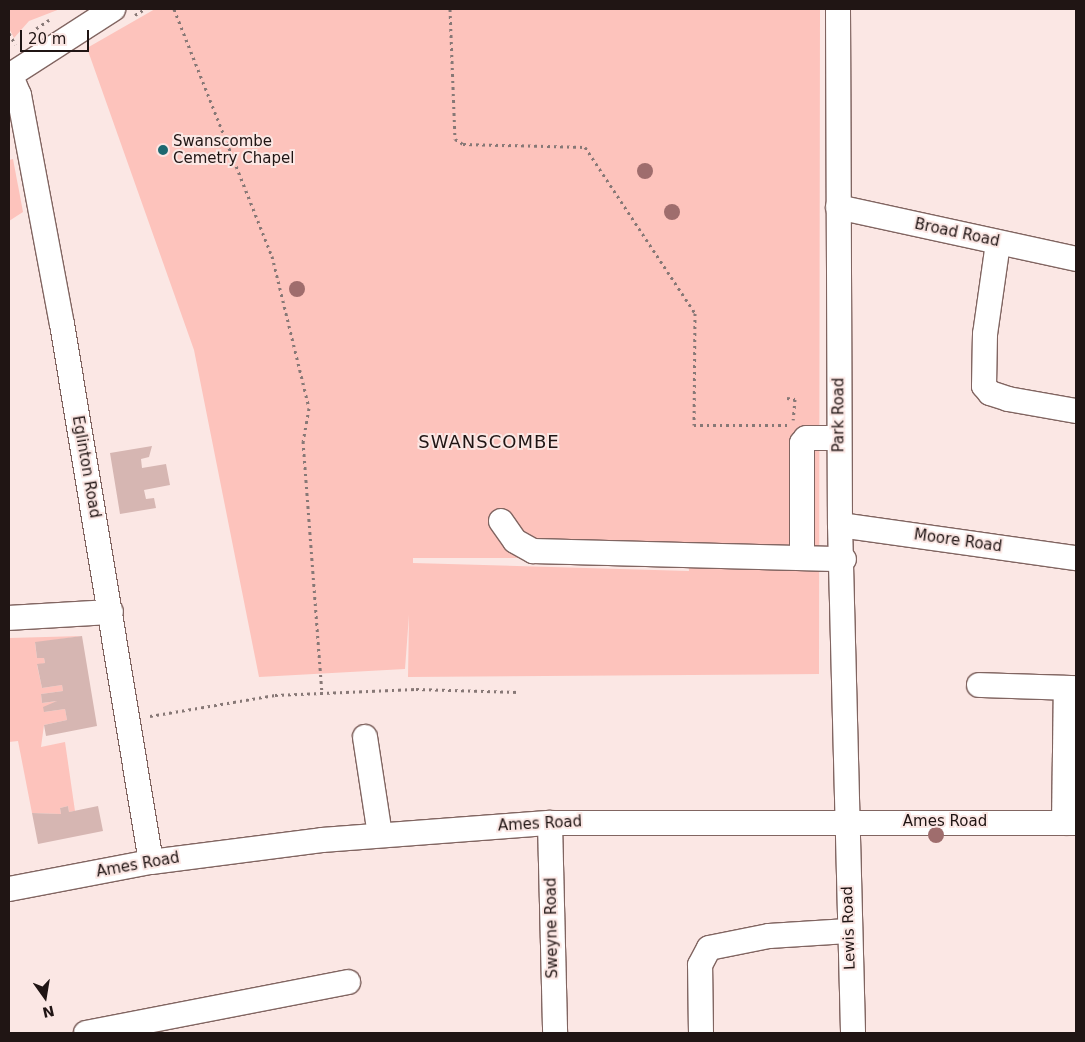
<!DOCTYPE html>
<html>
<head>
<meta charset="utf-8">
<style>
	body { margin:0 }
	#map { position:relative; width:1085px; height:1042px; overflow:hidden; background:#fbe7e4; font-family:"DejaVu Sans",sans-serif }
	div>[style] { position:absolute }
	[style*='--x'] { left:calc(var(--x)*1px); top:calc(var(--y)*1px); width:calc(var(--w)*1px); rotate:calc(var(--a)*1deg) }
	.green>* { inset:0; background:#fdc3bc }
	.building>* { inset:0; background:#d6b6b2 }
	.path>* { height:3px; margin-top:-1.5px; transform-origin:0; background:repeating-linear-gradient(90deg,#877876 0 2.5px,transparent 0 6.5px) }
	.roads { filter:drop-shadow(1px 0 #816561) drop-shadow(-1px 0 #816561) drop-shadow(0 1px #816561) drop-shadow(0 -1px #816561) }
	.minor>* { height:24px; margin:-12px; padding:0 12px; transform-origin:12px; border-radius:12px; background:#fff }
	.trees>* { width:16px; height:16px; margin:-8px; border-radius:50%; background:#9f6d6d }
	.dots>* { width:14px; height:14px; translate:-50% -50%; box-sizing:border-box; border:2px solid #fbe7e4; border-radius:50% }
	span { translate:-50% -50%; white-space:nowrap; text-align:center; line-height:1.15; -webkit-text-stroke:4px #fbe7e4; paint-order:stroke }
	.poi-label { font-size:15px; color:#201514 }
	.left { translate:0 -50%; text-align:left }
	.street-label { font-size:15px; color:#201514 }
	.quarter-label { font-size:18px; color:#201514; letter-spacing:1px }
	.frame { position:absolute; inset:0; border:10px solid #201514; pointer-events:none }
	.north { position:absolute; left:20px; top:972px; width:50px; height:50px; -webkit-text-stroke:4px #fbe7e4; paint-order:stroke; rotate:167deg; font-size:14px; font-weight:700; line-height:20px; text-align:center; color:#201514 }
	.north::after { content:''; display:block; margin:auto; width:18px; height:22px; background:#201514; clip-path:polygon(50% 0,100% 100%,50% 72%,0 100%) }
	.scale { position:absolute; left:20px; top:30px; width:69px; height:22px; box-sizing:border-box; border:2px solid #201514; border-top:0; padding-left:6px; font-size:15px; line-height:18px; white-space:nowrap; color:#201514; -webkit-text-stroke:4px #fbe7e4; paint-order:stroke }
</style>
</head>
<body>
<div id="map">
	<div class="green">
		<i style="clip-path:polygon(9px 9px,60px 9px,29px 21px,14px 38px,9px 28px)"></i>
		<i style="clip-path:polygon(evenodd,155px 9px,820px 9px,819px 674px,408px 677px,409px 615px,405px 669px,259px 677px,194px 350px,87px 48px,155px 9px,413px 558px,688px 558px,689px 571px,413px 563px,413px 558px)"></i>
		<i style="clip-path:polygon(13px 159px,23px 212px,9px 221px,9px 160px)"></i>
		<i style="clip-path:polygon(82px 636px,35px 643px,37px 658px,44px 658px,45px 663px,37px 665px,42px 688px,62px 685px,63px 691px,41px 694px,42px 703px,57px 701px,44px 712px,65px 709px,67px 720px,44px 725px,41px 747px,65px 742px,75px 811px,69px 812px,68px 806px,60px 808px,61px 814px,32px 813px,18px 741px,9px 742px,9px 638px)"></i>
	</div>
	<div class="building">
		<i style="clip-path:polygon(152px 446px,149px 457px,141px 459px,142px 468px,166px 464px,170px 485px,144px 490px,146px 499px,154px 498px,156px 508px,120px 514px,110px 453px)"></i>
		<i style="clip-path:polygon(82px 636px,97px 726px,46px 736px,44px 725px,67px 720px,65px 709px,44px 712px,43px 707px,57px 701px,42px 703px,41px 694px,63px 691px,62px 685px,42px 688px,37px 664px,45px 663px,44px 658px,37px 658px,35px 642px)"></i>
		<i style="clip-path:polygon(68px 806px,69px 812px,98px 806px,103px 831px,38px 844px,32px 813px,61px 814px,60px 808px)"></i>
	</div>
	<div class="path">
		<i style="--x:174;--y:9;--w:266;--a:68.4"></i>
		<i style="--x:272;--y:256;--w:156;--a:76.3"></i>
		<i style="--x:309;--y:408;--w:34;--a:100"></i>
		<i style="--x:303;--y:441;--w:253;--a:85.7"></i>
		<i style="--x:450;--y:9;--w:130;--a:87.8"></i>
		<i style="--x:455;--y:139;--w:9;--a:32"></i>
		<i style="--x:463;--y:144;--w:122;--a:1.4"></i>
		<i style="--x:585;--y:147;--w:199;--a:56.5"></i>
		<i style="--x:695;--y:313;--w:112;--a:90.5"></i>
		<i style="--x:694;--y:425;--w:93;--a:0"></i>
		<i style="--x:135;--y:15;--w:12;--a:-31"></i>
		<i style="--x:31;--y:32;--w:22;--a:-34"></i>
		<i style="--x:9;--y:33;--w:13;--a:61"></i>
		<i style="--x:787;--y:398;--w:8;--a:7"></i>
		<i style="--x:795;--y:399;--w:21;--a:95"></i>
		<i style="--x:150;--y:716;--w:127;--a:-9.5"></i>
		<i style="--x:275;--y:695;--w:141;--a:-2.4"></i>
		<i style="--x:416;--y:689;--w:104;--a:1.7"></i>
	</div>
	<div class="roads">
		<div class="minor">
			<i style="--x:838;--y:9;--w:516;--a:89.78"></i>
			<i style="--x:840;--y:525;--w:508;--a:88.53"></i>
			<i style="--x:10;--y:74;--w:23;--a:67"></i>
			<i style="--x:19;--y:95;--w:233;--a:79.4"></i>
			<i style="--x:62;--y:324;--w:545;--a:80.61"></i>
			<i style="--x:9;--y:76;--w:124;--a:-32.8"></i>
			<i style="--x:838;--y:207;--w:244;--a:12.3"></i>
			<i style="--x:998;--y:243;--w:92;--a:98.1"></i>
			<i style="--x:985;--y:334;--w:52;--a:91.1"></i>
			<i style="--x:984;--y:386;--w:9;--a:49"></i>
			<i style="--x:990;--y:393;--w:19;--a:18"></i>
			<i style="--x:1008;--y:399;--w:69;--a:10"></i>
			<i style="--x:501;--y:521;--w:24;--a:55"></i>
			<i style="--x:515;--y:541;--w:21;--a:29"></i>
			<i style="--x:533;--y:551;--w:311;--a:1.5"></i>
			<i style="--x:840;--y:525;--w:238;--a:8"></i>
			<i style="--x:802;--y:557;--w:114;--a:-90"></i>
			<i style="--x:802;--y:443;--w:6;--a:-51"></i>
			<i style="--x:806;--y:438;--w:33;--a:0"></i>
			<i style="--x:9;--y:618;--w:102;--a:-3.4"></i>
			<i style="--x:979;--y:685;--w:97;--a:1.8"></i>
			<i style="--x:365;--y:737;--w:99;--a:81.3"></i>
			<i style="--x:550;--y:823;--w:210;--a:88.6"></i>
			<i style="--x:1064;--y:823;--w:135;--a:-89.2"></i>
			<i style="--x:9;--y:889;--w:145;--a:-10.8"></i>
			<i style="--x:151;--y:862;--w:172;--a:-7.3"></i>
			<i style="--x:322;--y:840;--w:229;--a:-4.3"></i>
			<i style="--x:550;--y:823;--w:526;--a:0"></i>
			<i style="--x:86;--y:1033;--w:267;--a:-11"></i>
			<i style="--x:701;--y:1033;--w:68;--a:-90.8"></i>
			<i style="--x:700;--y:965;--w:19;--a:-62"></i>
			<i style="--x:709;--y:948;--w:61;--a:-11.3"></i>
			<i style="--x:769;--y:936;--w:79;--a:-3.6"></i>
		</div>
	</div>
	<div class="trees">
		<i style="left:645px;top:171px"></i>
		<i style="left:672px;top:212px"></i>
		<i style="left:297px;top:289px"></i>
		<i style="left:936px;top:835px"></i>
	</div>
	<div class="dots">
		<i style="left:163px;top:150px;background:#1c6870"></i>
	</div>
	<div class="poi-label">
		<span class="left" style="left:173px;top:150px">Swanscombe<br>Cemetry Chapel</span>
	</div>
	<div class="street-label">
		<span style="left:957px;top:233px;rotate:12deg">Broad Road</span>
		<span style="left:839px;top:415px;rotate:-90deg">Park Road</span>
		<span style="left:86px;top:467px;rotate:80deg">Eglinton Road</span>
		<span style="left:958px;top:541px;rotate:8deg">Moore Road</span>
		<span style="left:945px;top:822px">Ames Road</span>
		<span style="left:540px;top:824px;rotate:-3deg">Ames Road</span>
		<span style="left:138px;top:865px;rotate:-10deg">Ames Road</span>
		<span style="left:552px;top:928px;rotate:-91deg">Sweyne Road</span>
		<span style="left:849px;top:928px;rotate:-92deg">Lewis Road</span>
	</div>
	<div class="quarter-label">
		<span style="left:489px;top:442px">SWANSCOMBE</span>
	</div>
	<div class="frame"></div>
	<div class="north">N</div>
	<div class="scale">20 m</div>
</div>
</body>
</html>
